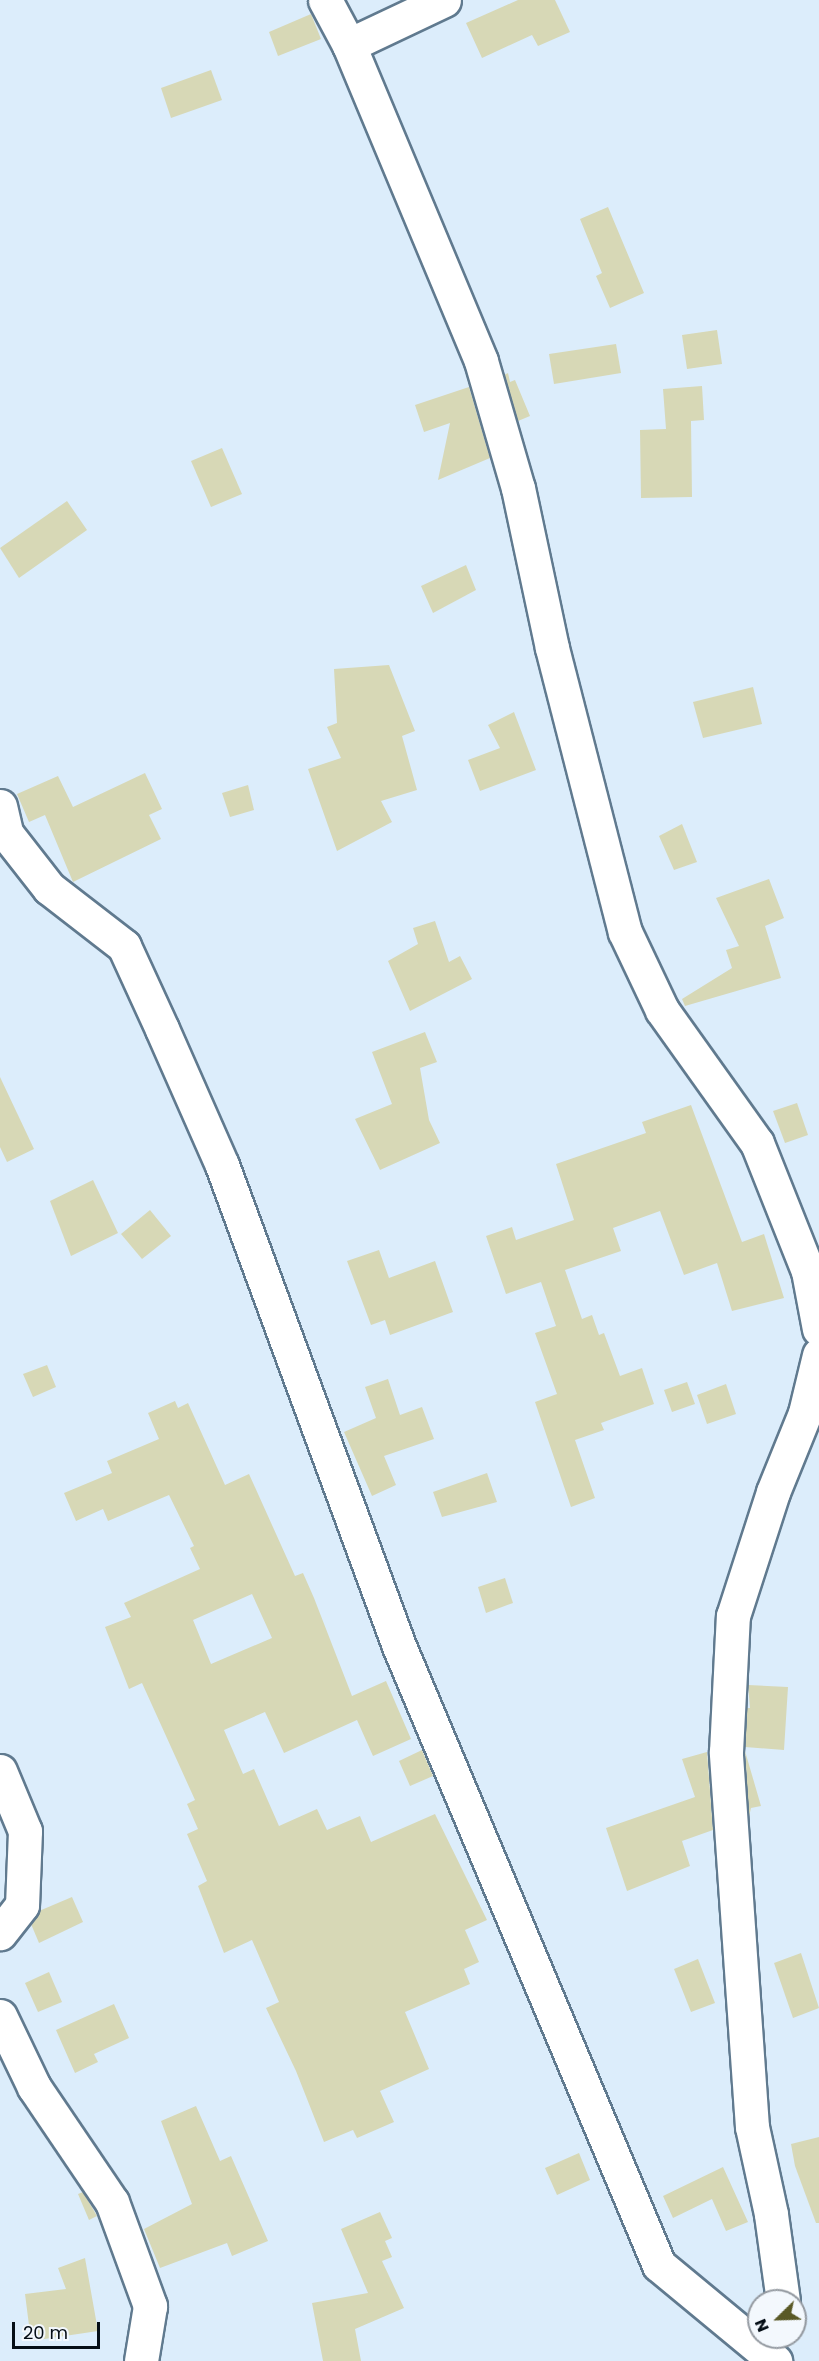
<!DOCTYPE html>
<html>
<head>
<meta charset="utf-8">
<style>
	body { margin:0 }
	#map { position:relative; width:819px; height:2361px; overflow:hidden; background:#dcedfb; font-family:Poppins,sans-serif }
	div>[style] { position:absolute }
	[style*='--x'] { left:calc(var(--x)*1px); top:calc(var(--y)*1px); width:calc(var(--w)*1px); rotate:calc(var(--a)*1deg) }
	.building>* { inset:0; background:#d7d8b6 }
	.roads { filter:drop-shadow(2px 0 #607a8f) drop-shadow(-2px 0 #607a8f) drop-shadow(0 2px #607a8f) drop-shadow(0 -2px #607a8f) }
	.minor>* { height:33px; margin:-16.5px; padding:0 16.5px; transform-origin:16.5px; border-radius:16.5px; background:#fff }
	span { translate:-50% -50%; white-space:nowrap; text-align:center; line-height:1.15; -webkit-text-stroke:6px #f3f8fd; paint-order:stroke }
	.north { position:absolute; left:747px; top:2289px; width:60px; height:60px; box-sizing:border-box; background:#f3f8fd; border:2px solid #949aa1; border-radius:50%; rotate:247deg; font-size:16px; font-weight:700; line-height:24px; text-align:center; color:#050e16 }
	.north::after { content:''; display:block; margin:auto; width:21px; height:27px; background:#595926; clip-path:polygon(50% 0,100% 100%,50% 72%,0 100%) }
	.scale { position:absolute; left:12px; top:2322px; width:88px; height:27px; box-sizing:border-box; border:3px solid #050e16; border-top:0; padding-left:8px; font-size:18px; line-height:21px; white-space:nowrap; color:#050e16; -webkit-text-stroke:4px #f3f8fd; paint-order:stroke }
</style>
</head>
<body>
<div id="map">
	<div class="building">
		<i style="clip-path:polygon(518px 0,555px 0,570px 32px,538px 46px,532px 35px,482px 58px,466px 23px)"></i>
		<i style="clip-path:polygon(311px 14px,321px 39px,278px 56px,269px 32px)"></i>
		<i style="clip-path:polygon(211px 70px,222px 100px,171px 118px,161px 88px)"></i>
		<i style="clip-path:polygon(608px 207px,644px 293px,610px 308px,596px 276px,602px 273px,580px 219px)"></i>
		<i style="clip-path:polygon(717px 330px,722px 364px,687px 369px,682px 335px)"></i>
		<i style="clip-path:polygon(616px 344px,621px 373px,554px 384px,549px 354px)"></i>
		<i style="clip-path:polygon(508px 373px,510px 382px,515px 380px,530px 416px,518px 421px,504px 375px)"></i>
		<i style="clip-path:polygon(702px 386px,704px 420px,691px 421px,692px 497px,641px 498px,640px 430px,666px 429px,663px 389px)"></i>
		<i style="clip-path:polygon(469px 387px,490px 458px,438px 480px,450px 423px,424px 432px,415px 405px)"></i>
		<i style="clip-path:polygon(222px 448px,242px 494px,211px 507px,191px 461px)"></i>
		<i style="clip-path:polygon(67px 501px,87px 530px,19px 578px,0 548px)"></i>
		<i style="clip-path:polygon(466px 565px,476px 590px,433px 613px,421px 586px)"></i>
		<i style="clip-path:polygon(389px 665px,415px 731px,402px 736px,417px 790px,381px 801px,392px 822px,337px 851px,308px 769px,341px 758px,327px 727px,337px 723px,334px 669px)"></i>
		<i style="clip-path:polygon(753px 687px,762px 724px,703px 738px,693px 702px)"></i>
		<i style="clip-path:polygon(514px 712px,536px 770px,480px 791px,468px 760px,500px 748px,488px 725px)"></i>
		<i style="clip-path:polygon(145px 773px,162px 809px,149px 815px,161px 839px,73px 882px,45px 815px,29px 822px,17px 794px,58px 776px,73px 807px)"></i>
		<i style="clip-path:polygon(248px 785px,254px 810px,230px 817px,222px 793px)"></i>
		<i style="clip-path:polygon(682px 824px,697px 862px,674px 870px,659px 836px)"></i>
		<i style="clip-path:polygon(769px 879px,784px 918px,765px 926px,781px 978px,685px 1006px,682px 999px,732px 968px,726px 950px,739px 946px,716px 898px)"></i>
		<i style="clip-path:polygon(435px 921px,449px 962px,460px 956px,472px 979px,410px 1011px,388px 961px,418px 944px,413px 928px)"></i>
		<i style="clip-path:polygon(425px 1032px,437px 1062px,420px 1068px,429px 1120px,440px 1143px,380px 1170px,355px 1119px,392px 1104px,372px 1052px)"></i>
		<i style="clip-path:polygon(0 1077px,34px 1149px,7px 1162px,0 1147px)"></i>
		<i style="clip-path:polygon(797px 1103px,808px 1135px,785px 1143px,773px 1111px)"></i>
		<i style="clip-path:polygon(691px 1105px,742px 1242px,764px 1234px,784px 1298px,732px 1311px,717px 1263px,684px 1275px,660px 1211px,613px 1228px,621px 1251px,565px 1270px,582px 1319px,592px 1315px,599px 1335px,604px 1333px,620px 1376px,642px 1368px,654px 1404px,601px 1423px,604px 1430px,575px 1440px,595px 1498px,571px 1507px,535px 1402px,557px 1394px,535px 1333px,556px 1326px,541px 1282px,506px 1294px,486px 1236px,512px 1227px,516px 1240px,574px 1220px,556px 1164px,646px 1133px,642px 1122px)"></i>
		<i style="clip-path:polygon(93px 1180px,118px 1233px,71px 1256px,50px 1201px)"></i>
		<i style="clip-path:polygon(150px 1210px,171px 1236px,142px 1259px,121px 1234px)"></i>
		<i style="clip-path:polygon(379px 1250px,389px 1278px,435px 1261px,453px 1312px,390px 1335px,385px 1320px,371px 1325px,347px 1261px)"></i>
		<i style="clip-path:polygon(47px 1365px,56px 1387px,33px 1397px,23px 1374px)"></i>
		<i style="clip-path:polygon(388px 1379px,400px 1415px,422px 1407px,434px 1439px,384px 1456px,396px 1485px,372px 1496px,344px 1432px,376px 1418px,365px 1387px)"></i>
		<i style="clip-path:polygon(687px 1382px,695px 1404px,672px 1412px,664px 1390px)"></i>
		<i style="clip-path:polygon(726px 1384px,736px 1414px,707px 1424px,697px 1395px)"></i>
		<i style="clip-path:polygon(evenodd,175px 1401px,178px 1408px,188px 1403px,225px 1485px,249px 1474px,295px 1576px,303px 1573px,314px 1598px,352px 1696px,386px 1681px,411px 1739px,373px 1756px,357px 1720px,284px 1753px,265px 1712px,224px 1730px,243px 1774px,254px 1769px,279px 1826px,317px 1809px,327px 1830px,360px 1816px,371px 1842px,435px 1814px,487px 1920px,465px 1930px,479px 1962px,464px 1969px,470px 1984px,405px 2012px,429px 2069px,380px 2091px,394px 2122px,357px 2138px,353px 2130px,324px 2142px,296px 2071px,266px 2008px,279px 2002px,252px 1940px,224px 1953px,198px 1886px,207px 1881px,187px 1834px,198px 1829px,187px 1804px,195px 1800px,142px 1683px,129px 1689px,105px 1627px,131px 1617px,124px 1603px,200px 1569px,190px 1548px,194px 1546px,169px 1495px,108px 1521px,103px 1509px,76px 1521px,64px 1493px,112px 1473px,107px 1461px,159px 1439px,148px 1413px,175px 1401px,252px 1594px,272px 1638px,211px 1664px,193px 1620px,252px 1594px)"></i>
		<i style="clip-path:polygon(487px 1473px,497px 1502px,442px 1517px,433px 1492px)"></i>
		<i style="clip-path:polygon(505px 1578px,513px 1603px,486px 1613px,478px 1587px)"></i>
		<i style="clip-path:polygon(748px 1685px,788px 1687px,784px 1750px,745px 1747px,747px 1708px,750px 1708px)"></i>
		<i style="clip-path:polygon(422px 1750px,433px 1776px,410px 1786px,399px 1761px)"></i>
		<i style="clip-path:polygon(745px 1751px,761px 1806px,751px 1808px,749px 1817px)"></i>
		<i style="clip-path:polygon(707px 1752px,713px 1830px,682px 1841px,690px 1866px,627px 1891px,606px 1828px,695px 1797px,682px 1759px)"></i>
		<i style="clip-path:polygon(72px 1897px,83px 1922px,39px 1943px,31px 1924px,39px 1911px)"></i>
		<i style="clip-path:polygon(801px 1953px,819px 2008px,793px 2018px,774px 1963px)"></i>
		<i style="clip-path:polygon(698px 1959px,715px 2003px,691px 2012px,674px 1969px)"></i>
		<i style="clip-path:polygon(49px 1972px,62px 2002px,38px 2012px,25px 1983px)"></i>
		<i style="clip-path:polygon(114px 2004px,129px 2038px,94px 2054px,98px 2062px,75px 2073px,56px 2030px)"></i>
		<i style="clip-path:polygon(196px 2106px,220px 2161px,231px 2156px,268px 2241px,232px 2256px,227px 2243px,160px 2268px,144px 2229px,192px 2204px,161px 2121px)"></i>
		<i style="clip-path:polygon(819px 2137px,819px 2223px,816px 2223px,795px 2166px,791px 2144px)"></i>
		<i style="clip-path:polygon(579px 2153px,590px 2180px,557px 2195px,545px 2168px)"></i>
		<i style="clip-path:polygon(723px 2167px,748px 2222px,726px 2231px,712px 2199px,673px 2218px,663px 2196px)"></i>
		<i style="clip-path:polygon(83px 2192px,97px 2216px,89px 2220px,78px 2194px)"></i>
		<i style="clip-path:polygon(380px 2212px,392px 2238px,385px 2241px,392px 2257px,382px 2261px,404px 2308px,355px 2329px,361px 2361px,323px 2361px,312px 2303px,368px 2293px,341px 2229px)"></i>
		<i style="clip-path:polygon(85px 2258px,98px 2331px,31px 2341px,25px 2294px,66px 2289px,58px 2268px)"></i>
	</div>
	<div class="roads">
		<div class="minor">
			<i style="--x:325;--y:0;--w:51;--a:61.9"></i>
			<i style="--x:349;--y:45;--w:342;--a:67.3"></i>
			<i style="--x:481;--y:361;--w:132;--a:73.8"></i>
			<i style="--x:518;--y:488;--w:164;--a:78"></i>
			<i style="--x:552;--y:648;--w:293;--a:75.6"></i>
			<i style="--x:625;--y:932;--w:86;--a:64.6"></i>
			<i style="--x:662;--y:1010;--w:163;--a:54.5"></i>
			<i style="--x:757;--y:1143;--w:138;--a:68.3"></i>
			<i style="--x:808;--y:1271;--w:59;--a:79.3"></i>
			<i style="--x:349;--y:45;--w:105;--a:-25.3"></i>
			<i style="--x:0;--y:806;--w:28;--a:77"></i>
			<i style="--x:6;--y:833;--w:70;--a:52"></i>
			<i style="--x:49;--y:888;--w:95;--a:37.7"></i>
			<i style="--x:124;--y:946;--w:91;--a:65.4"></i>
			<i style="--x:162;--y:1029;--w:149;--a:66.2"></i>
			<i style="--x:222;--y:1165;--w:513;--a:69.8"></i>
			<i style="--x:399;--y:1646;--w:671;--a:67.22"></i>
			<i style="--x:659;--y:2265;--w:151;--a:39.6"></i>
			<i style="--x:0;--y:1771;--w:65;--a:67.4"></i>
			<i style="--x:25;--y:1831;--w:74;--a:92.3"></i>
			<i style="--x:22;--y:1905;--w:36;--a:128"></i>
			<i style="--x:0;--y:2016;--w:79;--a:64.4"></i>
			<i style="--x:34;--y:2087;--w:139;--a:55.9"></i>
			<i style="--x:112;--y:2202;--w:111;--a:69.9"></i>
			<i style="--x:150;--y:2306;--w:56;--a:99.3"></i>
			<i style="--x:783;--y:2301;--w:88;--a:-97.9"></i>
			<i style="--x:771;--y:2214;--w:89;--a:-102.3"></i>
			<i style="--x:752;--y:2127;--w:376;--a:-94"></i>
			<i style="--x:726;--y:1752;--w:136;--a:-87.1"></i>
			<i style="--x:733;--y:1616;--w:130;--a:-72.1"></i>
			<i style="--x:773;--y:1492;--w:85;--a:-67.9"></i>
			<i style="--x:805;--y:1413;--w:60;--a:-76.4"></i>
		</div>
	</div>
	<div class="north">N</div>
	<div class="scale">20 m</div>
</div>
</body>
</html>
